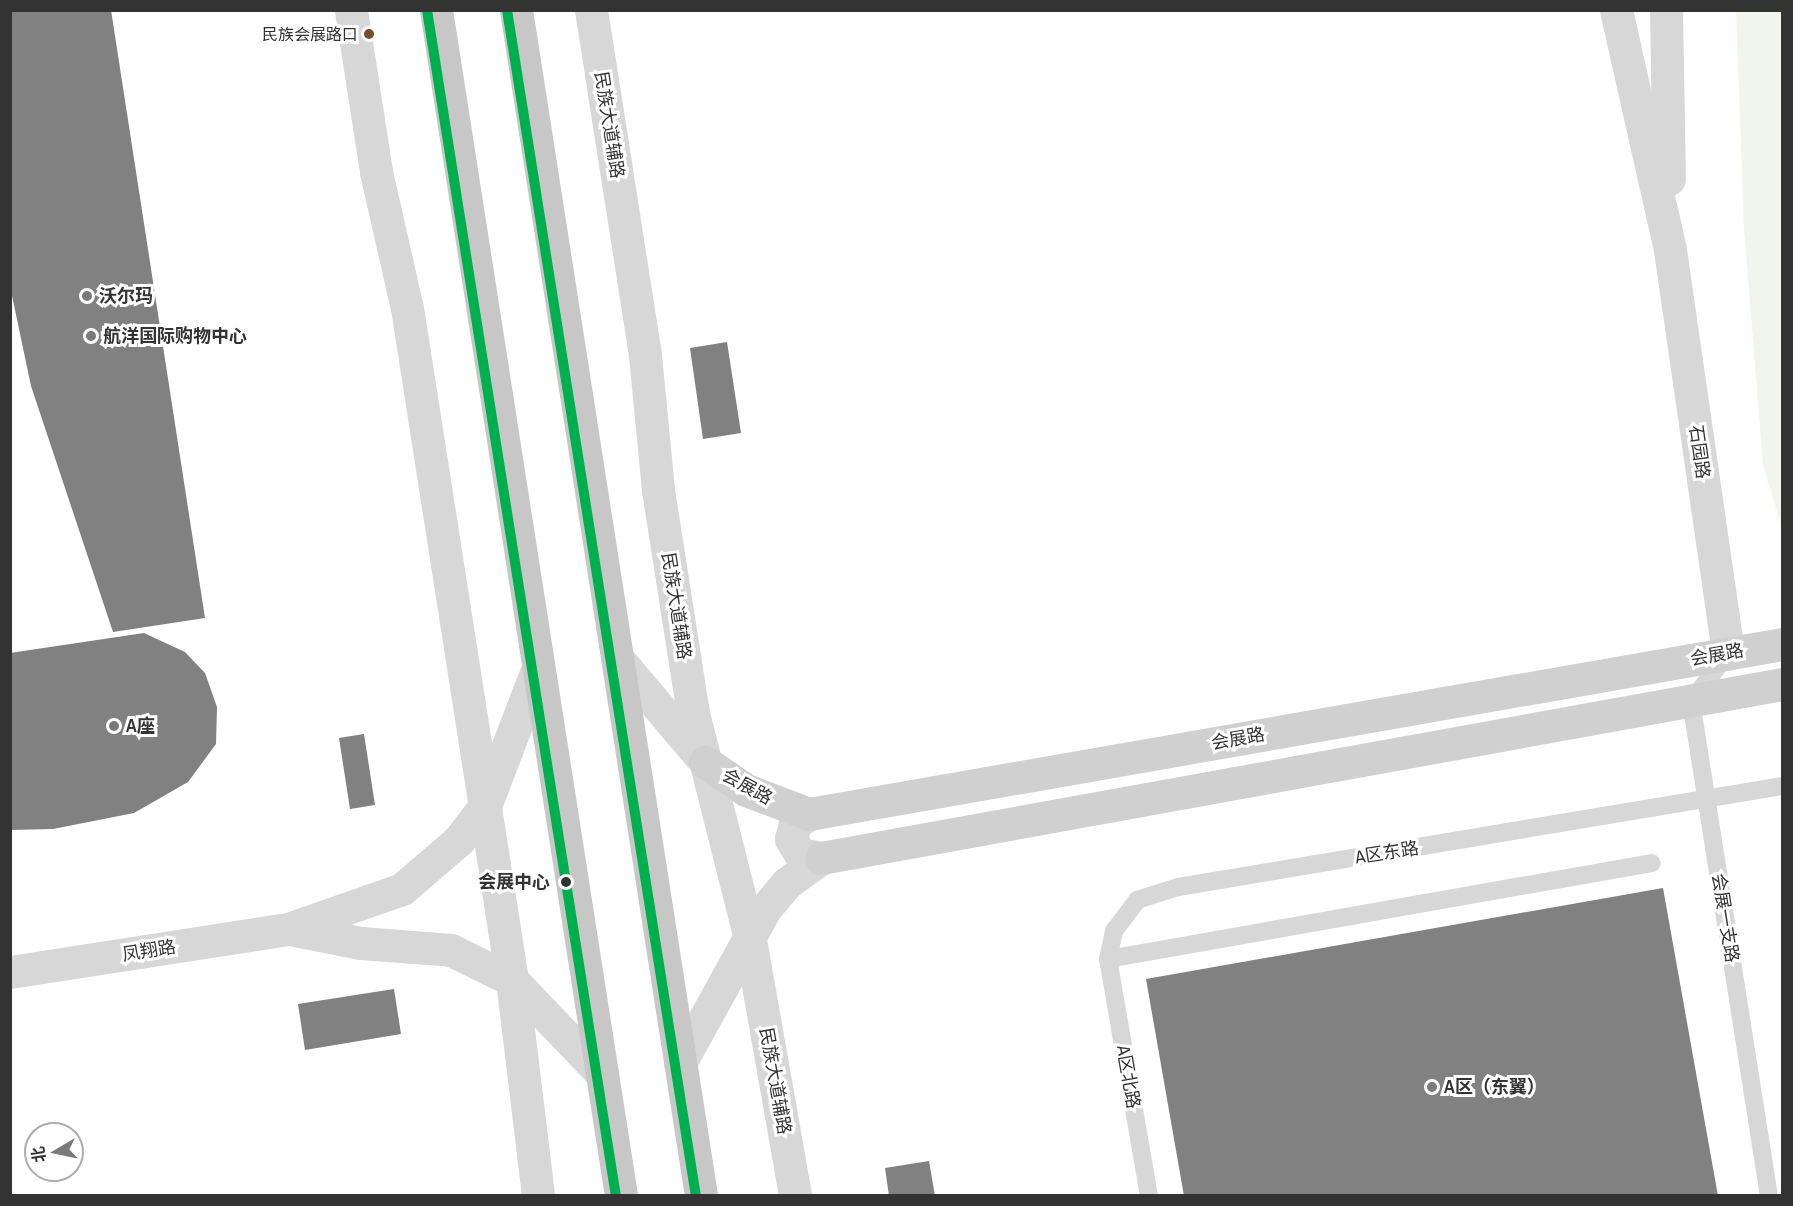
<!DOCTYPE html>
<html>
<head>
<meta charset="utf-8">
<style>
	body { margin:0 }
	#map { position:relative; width:1793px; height:1206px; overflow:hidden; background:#fff; font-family:"Archivo Narrow","Noto Sans SC",sans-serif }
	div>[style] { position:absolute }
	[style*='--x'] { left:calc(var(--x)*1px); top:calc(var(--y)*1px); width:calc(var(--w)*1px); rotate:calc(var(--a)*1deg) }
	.green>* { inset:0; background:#f1f5ed }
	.building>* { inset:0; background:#818181 }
	.service>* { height:18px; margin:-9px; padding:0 9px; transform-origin:9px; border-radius:9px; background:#d7d7d7 }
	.minor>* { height:33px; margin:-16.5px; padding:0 16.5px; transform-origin:16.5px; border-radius:16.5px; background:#d7d7d7 }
	.tertiary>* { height:33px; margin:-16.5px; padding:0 16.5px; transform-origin:16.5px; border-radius:16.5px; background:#d7d7d7 }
	.secondary>* { height:33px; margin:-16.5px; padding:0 16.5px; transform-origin:16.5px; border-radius:16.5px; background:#d0d0d0 }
	.trunk>* { height:33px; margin:-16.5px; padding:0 16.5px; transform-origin:16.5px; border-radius:16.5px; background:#c7c7c7 }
	.metro-1>* { height:10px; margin:-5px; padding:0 5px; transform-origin:5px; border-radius:5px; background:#00b04f }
	.dots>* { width:16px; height:16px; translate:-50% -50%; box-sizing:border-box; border:3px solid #fff; border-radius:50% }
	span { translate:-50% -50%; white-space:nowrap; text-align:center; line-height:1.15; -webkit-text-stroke:6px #fff; paint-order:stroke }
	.bus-label { font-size:16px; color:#333 }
	.right { translate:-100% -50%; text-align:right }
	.street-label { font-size:18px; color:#333 }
	.poi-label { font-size:18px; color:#333; font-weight:700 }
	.left { translate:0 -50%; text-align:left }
	.stop-label { font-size:18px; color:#333; font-weight:700 }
	.frame { position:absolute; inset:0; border:12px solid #333; pointer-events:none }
	.north { position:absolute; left:24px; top:1122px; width:60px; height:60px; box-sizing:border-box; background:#fff; border:2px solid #adadad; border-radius:50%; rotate:261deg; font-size:16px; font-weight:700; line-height:24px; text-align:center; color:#333 }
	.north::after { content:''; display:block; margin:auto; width:21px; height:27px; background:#7a7a7a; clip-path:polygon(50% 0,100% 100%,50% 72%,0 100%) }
</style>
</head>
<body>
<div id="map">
	<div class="green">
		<i style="clip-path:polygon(1736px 11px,1782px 11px,1782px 528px,1763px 465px,1744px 228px)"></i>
	</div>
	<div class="building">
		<i style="clip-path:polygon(10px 10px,111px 10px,205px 618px,113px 632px,31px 386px,10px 286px)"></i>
		<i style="clip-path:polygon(727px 342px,741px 433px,703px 439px,690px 348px)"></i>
		<i style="clip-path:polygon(144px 633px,185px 652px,205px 673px,217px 707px,216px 744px,188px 782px,134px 813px,53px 829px,10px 830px,10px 653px)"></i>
		<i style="clip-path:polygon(364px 734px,375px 805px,350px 809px,339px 738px)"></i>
		<i style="clip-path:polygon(1663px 888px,1718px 1196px,1184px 1196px,1146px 979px)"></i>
		<i style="clip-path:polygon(394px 989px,401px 1034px,305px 1050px,298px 1004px)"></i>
		<i style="clip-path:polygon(929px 1161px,935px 1196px,889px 1196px,885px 1168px)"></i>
	</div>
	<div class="service">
		<i style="--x:1727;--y:655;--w:58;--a:128"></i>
		<i style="--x:1691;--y:701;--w:501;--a:81.05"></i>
		<i style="--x:1108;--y:959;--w:552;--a:-10.01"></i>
		<i style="--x:1149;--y:1196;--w:241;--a:-99.8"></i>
		<i style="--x:1108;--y:959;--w:29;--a:-78"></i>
		<i style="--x:1114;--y:931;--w:39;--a:-53"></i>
		<i style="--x:1137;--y:900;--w:43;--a:-17.6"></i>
		<i style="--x:1178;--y:887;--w:612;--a:-9.49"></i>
	</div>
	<div class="minor">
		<i style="--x:1616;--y:10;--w:246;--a:77.3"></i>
		<i style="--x:1670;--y:250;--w:408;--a:81.8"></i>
		<i style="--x:1666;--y:10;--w:169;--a:89"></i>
	</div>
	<div class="tertiary">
		<i style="--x:351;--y:10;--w:164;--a:81.2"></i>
		<i style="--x:376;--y:172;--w:139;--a:77.2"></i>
		<i style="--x:407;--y:308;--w:680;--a:81.12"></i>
		<i style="--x:512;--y:980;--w:218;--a:83.1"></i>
		<i style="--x:591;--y:10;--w:349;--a:81.1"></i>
		<i style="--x:645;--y:355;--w:136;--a:84.5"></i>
		<i style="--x:658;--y:490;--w:226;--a:81.1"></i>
		<i style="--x:693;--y:713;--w:228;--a:75.8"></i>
		<i style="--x:749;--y:934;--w:266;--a:80"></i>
		<i style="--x:617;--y:658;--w:128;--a:49.7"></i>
		<i style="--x:809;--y:814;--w:17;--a:147"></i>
		<i style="--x:795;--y:823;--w:16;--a:104"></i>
		<i style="--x:791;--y:839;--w:17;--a:59"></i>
		<i style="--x:800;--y:854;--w:21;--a:11"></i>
		<i style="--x:290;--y:929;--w:72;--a:11.2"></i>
		<i style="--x:361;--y:943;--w:90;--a:4.4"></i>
		<i style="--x:451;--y:950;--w:68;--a:26.2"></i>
		<i style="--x:512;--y:980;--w:130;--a:46.2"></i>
		<i style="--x:10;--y:972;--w:281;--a:-8.8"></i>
		<i style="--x:288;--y:929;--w:121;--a:-19.3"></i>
		<i style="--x:402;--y:889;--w:74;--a:-40.6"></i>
		<i style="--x:458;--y:841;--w:44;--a:-52.4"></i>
		<i style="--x:485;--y:806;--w:149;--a:-69.1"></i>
		<i style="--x:680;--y:1063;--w:176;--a:-61.1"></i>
		<i style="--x:765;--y:909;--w:34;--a:-50"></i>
		<i style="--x:787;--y:883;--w:42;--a:-36.3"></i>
	</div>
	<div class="secondary">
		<i style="--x:705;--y:762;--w:50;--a:34.3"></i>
		<i style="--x:746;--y:790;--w:67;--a:20.9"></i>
		<i style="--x:809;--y:814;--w:988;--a:-9.91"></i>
		<i style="--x:821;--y:858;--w:977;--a:-10.26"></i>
	</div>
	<div class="trunk">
		<i style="--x:436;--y:10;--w:1200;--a:81.13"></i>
		<i style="--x:516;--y:10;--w:1200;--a:81.13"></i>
	</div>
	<div class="metro-1">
		<i style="--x:427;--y:10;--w:1201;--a:80.95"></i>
		<i style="--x:507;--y:10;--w:1201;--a:80.95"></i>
	</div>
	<div class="dots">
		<i style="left:369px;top:34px;background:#7a4b2a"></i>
		<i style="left:87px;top:296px;background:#7a7a7a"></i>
		<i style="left:91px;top:336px;background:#7a7a7a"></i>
		<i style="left:114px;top:726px;background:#7a7a7a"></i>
		<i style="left:566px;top:882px;background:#333"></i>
		<i style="left:1432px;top:1087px;background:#7a7a7a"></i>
	</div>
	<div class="bus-label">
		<span class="right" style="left:358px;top:34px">民族会展路口</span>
	</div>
	<div class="street-label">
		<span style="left:609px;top:125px;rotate:81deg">民族大道辅路</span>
		<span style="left:1699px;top:452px;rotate:82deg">石园路</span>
		<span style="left:676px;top:606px;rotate:81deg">民族大道辅路</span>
		<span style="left:1717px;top:655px;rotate:-10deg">会展路</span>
		<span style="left:1238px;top:739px;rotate:-10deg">会展路</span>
		<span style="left:747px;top:787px;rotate:29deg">会展路</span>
		<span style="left:1387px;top:853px;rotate:-9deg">A区东路</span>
		<span style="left:1725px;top:918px;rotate:81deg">会展一支路</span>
		<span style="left:149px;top:951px;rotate:-9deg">凤翔路</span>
		<span style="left:1128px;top:1077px;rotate:80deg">A区北路</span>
		<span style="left:775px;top:1081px;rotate:80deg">民族大道辅路</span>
	</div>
	<div class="poi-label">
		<span class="left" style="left:99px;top:296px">沃尔玛</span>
		<span class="left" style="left:103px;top:336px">航洋国际购物中心</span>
		<span class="left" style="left:126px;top:726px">A座</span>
		<span class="left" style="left:1444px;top:1087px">A区（东翼）</span>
	</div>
	<div class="stop-label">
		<span class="right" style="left:550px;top:882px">会展中心</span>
	</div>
	<div class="frame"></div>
	<div class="north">北</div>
</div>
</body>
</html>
